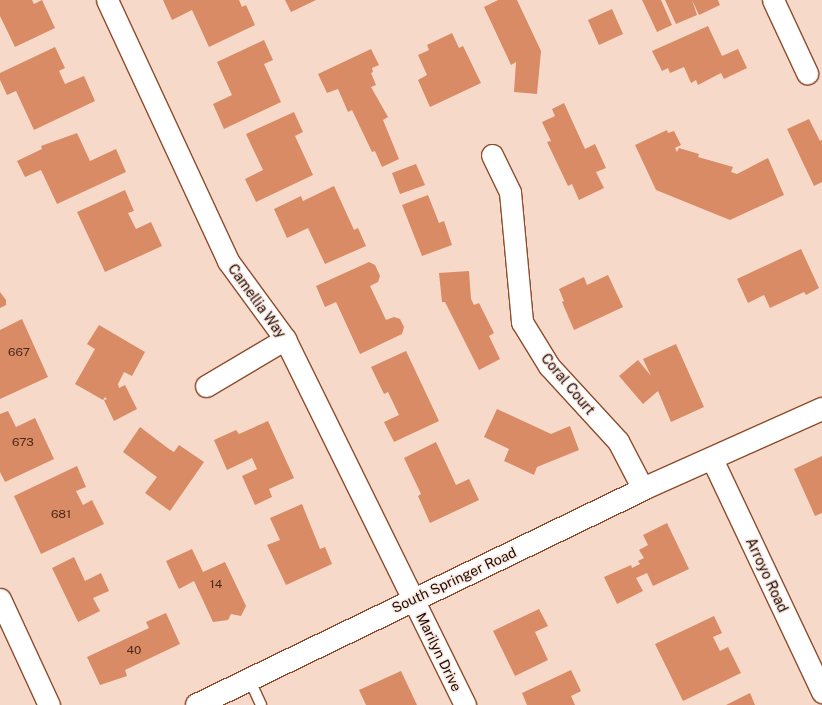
<!DOCTYPE html>
<html>
<head>
<meta charset="utf-8">
<style>
	body { margin:0 }
	#map { position:relative; width:822px; height:705px; overflow:hidden; background:#f7d9ca; font-family:"Public Sans",sans-serif }
	div>[style] { position:absolute }
	[style*='--x'] { left:calc(var(--x)*1px); top:calc(var(--y)*1px); width:calc(var(--w)*1px); rotate:calc(var(--a)*1deg) }
	.building>* { inset:0; background:#d88b64 }
	.roads { filter:drop-shadow(1px 0 #8d4d2c) drop-shadow(-1px 0 #8d4d2c) drop-shadow(0 1px #8d4d2c) drop-shadow(0 -1px #8d4d2c) }
	.lane>* { height:10px; margin:-5px; padding:0 5px; transform-origin:5px; border-radius:5px; background:#fff }
	.street>* { height:21px; margin:-10.5px; padding:0 10.5px; transform-origin:10.5px; border-radius:10.5px; background:#fff }
	.secondary>* { height:22px; margin:-11px; padding:0 11px; transform-origin:11px; border-radius:11px; background:#fff }
	span { translate:-50% -50%; white-space:nowrap; text-align:center; line-height:1.15; -webkit-text-stroke:3px #f9eae2; paint-order:stroke }
	.number-label { font-size:12px; color:#4e2819 }
	.number-label span { -webkit-text-stroke-width:0 }
	.street-label { font-size:14px; color:#200700 }
</style>
</head>
<body>
<div id="map">
	<div class="building">
		<i style="clip-path:polygon(0 0,32px 0,34px 4px,42px 0,55px 28px,15px 47px,0 16px)"></i>
		<i style="clip-path:polygon(163px 0,239px 0,242px 7px,246px 5px,255px 25px,209px 47px,192px 10px,172px 20px)"></i>
		<i style="clip-path:polygon(285px 0,316px 0,291px 12px)"></i>
		<i style="clip-path:polygon(498px 0,517px 0,541px 51px,537px 94px,514px 92px,516px 62px,511px 65px,484px 7px)"></i>
		<i style="clip-path:polygon(642px 0,661px 0,672px 25px,657px 32px)"></i>
		<i style="clip-path:polygon(665px 0,718px 0,720px 5px,699px 15px,692px 0,697px 15px,676px 24px)"></i>
		<i style="clip-path:polygon(612px 9px,623px 34px,599px 45px,588px 20px)"></i>
		<i style="clip-path:polygon(708px 26px,722px 56px,738px 49px,747px 68px,724px 79px,721px 73px,698px 85px,696px 80px,691px 83px,684px 67px,670px 73px,668px 68px,662px 71px,652px 51px)"></i>
		<i style="clip-path:polygon(452px 33px,459px 48px,463px 46px,481px 83px,430px 107px,418px 80px,427px 75px,418px 55px,429px 50px,427px 45px)"></i>
		<i style="clip-path:polygon(264px 40px,273px 60px,264px 64px,281px 102px,224px 129px,213px 104px,232px 95px,217px 62px)"></i>
		<i style="clip-path:polygon(55px 47px,65px 68px,59px 71px,65px 84px,84px 76px,95px 101px,34px 130px,16px 91px,7px 95px,0 80px,0 73px)"></i>
		<i style="clip-path:polygon(371px 49px,379px 65px,372px 68px,373px 72px,371px 73px,376px 85px,371px 87px,388px 117px,383px 120px,399px 159px,382px 167px,375px 151px,372px 152px,352px 110px,348px 112px,338px 89px,327px 93px,318px 74px)"></i>
		<i style="clip-path:polygon(564px 103px,585px 149px,595px 144px,606px 168px,596px 172px,604px 188px,579px 200px,572px 184px,568px 186px,547px 142px,551px 141px,542px 122px,555px 116px,552px 109px)"></i>
		<i style="clip-path:polygon(294px 112px,303px 132px,295px 136px,313px 175px,256px 202px,245px 179px,263px 170px,246px 134px)"></i>
		<i style="clip-path:polygon(809px 119px,820px 141px,822px 140px,822px 182px,814px 186px,787px 129px)"></i>
		<i style="clip-path:polygon(667px 130px,668px 133px,674px 131px,681px 145px,675px 148px,677px 152px,679px 148px,699px 154px,698px 157px,733px 167px,731px 172px,737px 174px,768px 158px,784px 195px,730px 220px,656px 190px,635px 145px)"></i>
		<i style="clip-path:polygon(77px 133px,90px 161px,116px 149px,126px 172px,57px 204px,41px 170px,25px 177px,17px 161px,42px 149px,41px 146px)"></i>
		<i style="clip-path:polygon(416px 164px,425px 185px,400px 194px,392px 173px)"></i>
		<i style="clip-path:polygon(334px 186px,354px 230px,358px 228px,366px 246px,325px 264px,308px 228px,287px 238px,274px 209px,301px 196px,303px 201px)"></i>
		<i style="clip-path:polygon(125px 190px,134px 211px,128px 213px,136px 229px,151px 222px,162px 246px,105px 272px,77px 212px)"></i>
		<i style="clip-path:polygon(428px 195px,439px 223px,444px 221px,452px 245px,422px 256px,402px 205px)"></i>
		<i style="clip-path:polygon(801px 249px,819px 288px,806px 295px,804px 292px,770px 308px,764px 295px,748px 303px,737px 279px)"></i>
		<i style="clip-path:polygon(369px 262px,375px 265px,380px 276px,378px 282px,370px 286px,386px 320px,394px 317px,400px 319px,404px 327px,402px 334px,360px 354px,336px 302px,325px 307px,316px 286px)"></i>
		<i style="clip-path:polygon(469px 271px,471px 299px,474px 305px,479px 303px,494px 333px,489px 336px,500px 359px,479px 370px,445px 302px,442px 302px,439px 273px)"></i>
		<i style="clip-path:polygon(608px 275px,623px 307px,574px 330px,562px 302px,564px 301px,559px 289px,584px 277px,587px 285px)"></i>
		<i style="clip-path:polygon(0 292px,6px 300px,6px 305px,0 308px)"></i>
		<i style="clip-path:polygon(22px 319px,48px 377px,0 399px,0 330px)"></i>
		<i style="clip-path:polygon(99px 325px,145px 352px,132px 376px,124px 372px,118px 384px,119px 388px,125px 385px,137px 409px,114px 421px,104px 400px,107px 399px,105px 397px,103px 400px,75px 384px,95px 349px,87px 344px)"></i>
		<i style="clip-path:polygon(676px 344px,704px 407px,671px 422px,658px 391px,643px 404px,619px 376px,638px 360px,651px 376px,643px 359px)"></i>
		<i style="clip-path:polygon(406px 351px,439px 421px,394px 442px,384px 422px,399px 415px,388px 392px,384px 394px,371px 367px)"></i>
		<i style="clip-path:polygon(497px 409px,551px 434px,570px 426px,579px 450px,537px 467px,534px 475px,504px 461px,509px 449px,484px 437px)"></i>
		<i style="clip-path:polygon(8px 411px,16px 427px,35px 418px,54px 459px,5px 482px,0 472px,0 414px)"></i>
		<i style="clip-path:polygon(268px 421px,294px 478px,269px 489px,272px 497px,255px 505px,242px 476px,257px 469px,252px 458px,227px 470px,214px 440px,236px 430px,239px 434px)"></i>
		<i style="clip-path:polygon(140px 427px,169px 449px,174px 452px,179px 445px,204px 462px,170px 511px,145px 493px,157px 477px,123px 452px)"></i>
		<i style="clip-path:polygon(436px 442px,456px 485px,469px 479px,479px 500px,430px 523px,418px 496px,421px 494px,404px 458px)"></i>
		<i style="clip-path:polygon(822px 456px,822px 513px,815px 516px,794px 469px)"></i>
		<i style="clip-path:polygon(77px 466px,86px 487px,76px 491px,83px 505px,92px 500px,104px 524px,41px 554px,14px 496px)"></i>
		<i style="clip-path:polygon(302px 504px,320px 549px,325px 547px,332px 564px,286px 585px,267px 545px,280px 540px,270px 518px)"></i>
		<i style="clip-path:polygon(667px 523px,689px 569px,653px 586px,647px 573px,636px 578px,643px 591px,617px 604px,604px 577px,631px 565px,632px 568px,640px 564px,638px 561px,644px 558px,639px 550px,648px 545px,643px 535px)"></i>
		<i style="clip-path:polygon(192px 549px,203px 572px,225px 562px,246px 606px,241px 616px,231px 614px,228px 620px,213px 622px,194px 581px,179px 589px,166px 561px)"></i>
		<i style="clip-path:polygon(74px 557px,85px 581px,101px 573px,109px 591px,93px 598px,100px 611px,78px 622px,52px 568px)"></i>
		<i style="clip-path:polygon(539px 609px,548px 626px,535px 632px,548px 660px,515px 676px,493px 631px)"></i>
		<i style="clip-path:polygon(166px 613px,180px 644px,125px 670px,127px 676px,100px 685px,87px 657px,149px 628px,146px 622px)"></i>
		<i style="clip-path:polygon(714px 616px,722px 633px,713px 637px,720px 651px,728px 647px,741px 673px,683px 701px,655px 644px)"></i>
		<i style="clip-path:polygon(571px 670px,581px 691px,571px 696px,575px 705px,527px 705px,522px 693px)"></i>
		<i style="clip-path:polygon(401px 671px,417px 705px,366px 705px,359px 690px)"></i>
		<i style="clip-path:polygon(750px 693px,755px 705px,726px 705px)"></i>
	</div>
	<div class="roads">
		<div class="lane">
			<i style="--x:250;--y:681;--w:26;--a:65"></i>
		</div>
		<div class="street">
			<i style="--x:107;--y:0;--w:288;--a:65.1"></i>
			<i style="--x:228;--y:261;--w:97;--a:53.8"></i>
			<i style="--x:285;--y:339;--w:408;--a:63.8"></i>
			<i style="--x:773;--y:0;--w:81;--a:65"></i>
			<i style="--x:492;--y:155;--w:41;--a:64.1"></i>
			<i style="--x:510;--y:192;--w:131;--a:84.7"></i>
			<i style="--x:522;--y:322;--w:52;--a:58.5"></i>
			<i style="--x:549;--y:366;--w:102;--a:47.4"></i>
			<i style="--x:618;--y:441;--w:54;--a:62.5"></i>
			<i style="--x:206;--y:386;--w:92;--a:-30.7"></i>
			<i style="--x:712;--y:459;--w:258;--a:64.7"></i>
			<i style="--x:0;--y:599;--w:117;--a:65.2"></i>
		</div>
		<div class="secondary">
			<i style="--x:197;--y:705;--w:496;--a:-25.8"></i>
			<i style="--x:643;--y:489;--w:196;--a:-24.1"></i>
		</div>
	</div>
	<div class="number-label">
		<span style="left:19px;top:353px">667</span>
		<span style="left:23px;top:443px">673</span>
		<span style="left:61px;top:515px">681</span>
		<span style="left:216px;top:585px">14</span>
		<span style="left:134px;top:651px">40</span>
	</div>
	<div class="street-label">
		<span style="left:257px;top:301px;rotate:54deg">Camellia Way</span>
		<span style="left:568px;top:384px;rotate:50deg">Coral Court</span>
		<span style="left:767px;top:575px;rotate:65deg">Arroyo Road</span>
		<span style="left:454px;top:580px;rotate:-25deg">South Springer Road</span>
		<span style="left:439px;top:652px;rotate:64deg">Marilyn Drive</span>
	</div>
</div>
</body>
</html>
